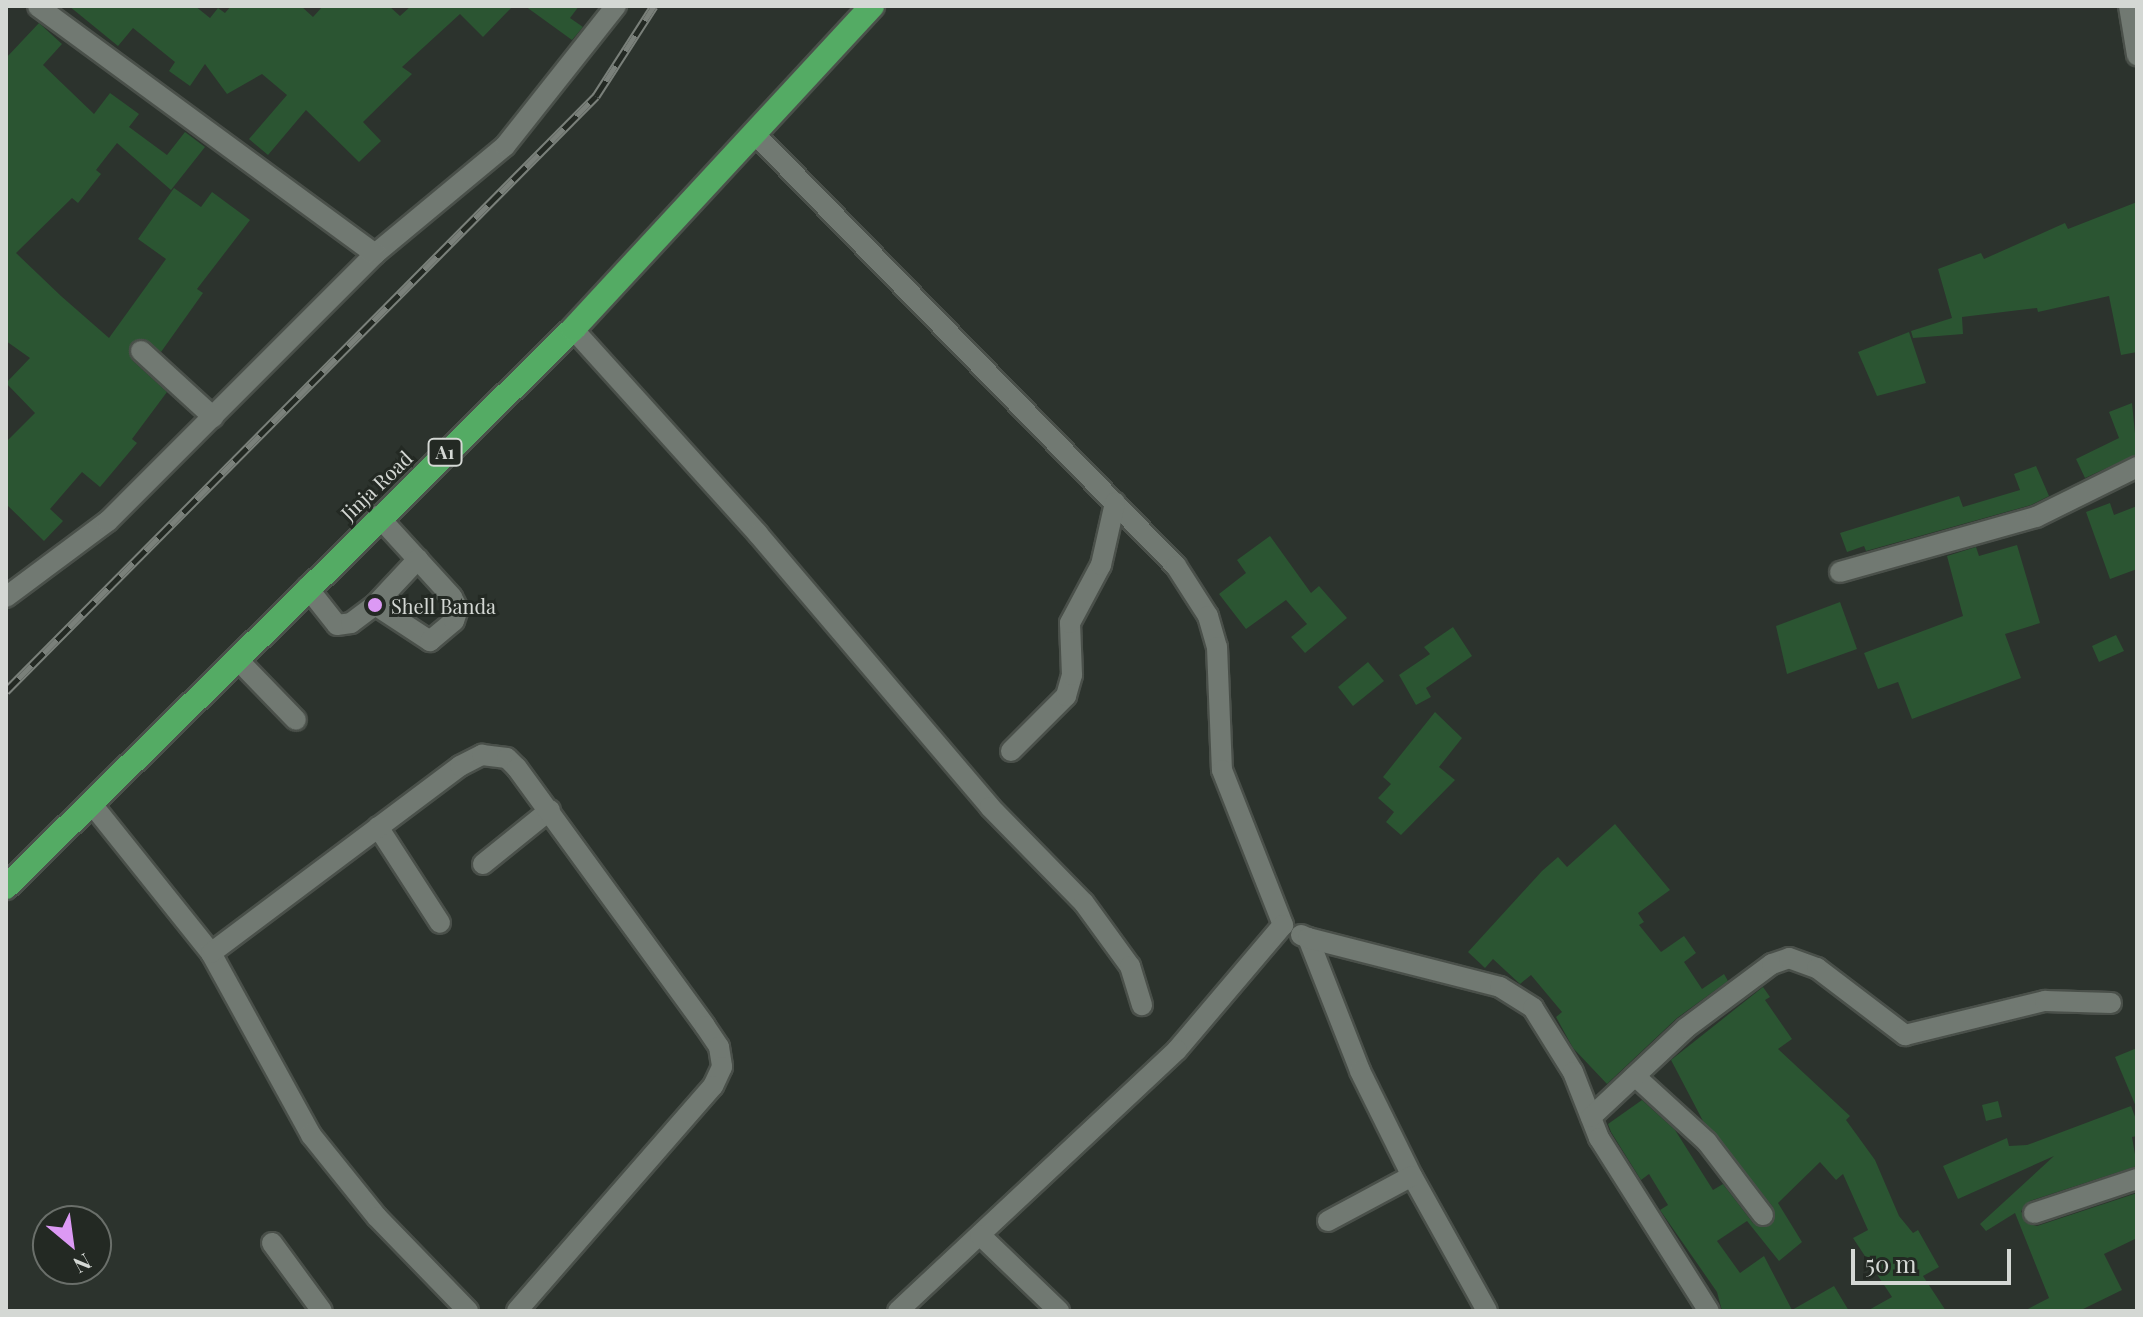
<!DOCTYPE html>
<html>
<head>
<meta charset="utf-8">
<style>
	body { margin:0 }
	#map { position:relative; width:2143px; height:1317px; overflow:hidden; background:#2c332d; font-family:"Playfair Display",serif }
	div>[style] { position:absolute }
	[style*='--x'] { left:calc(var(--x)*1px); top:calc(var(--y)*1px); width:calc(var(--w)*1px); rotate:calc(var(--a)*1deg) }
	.building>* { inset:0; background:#2b5532 }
	.roads { filter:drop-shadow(2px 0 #4a504a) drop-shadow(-2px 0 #4a504a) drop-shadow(0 2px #4a504a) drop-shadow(0 -2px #4a504a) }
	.minor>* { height:20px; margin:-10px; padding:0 10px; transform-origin:10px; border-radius:10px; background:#717972 }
	.highway>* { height:24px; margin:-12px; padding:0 12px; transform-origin:12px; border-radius:12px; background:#54ab64 }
	.rail>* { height:9px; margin-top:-4.5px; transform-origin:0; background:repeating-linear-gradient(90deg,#232923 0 18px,#7a807a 0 36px); box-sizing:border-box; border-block:2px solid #7a807a }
	.dots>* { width:22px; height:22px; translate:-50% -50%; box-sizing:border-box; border:4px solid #232923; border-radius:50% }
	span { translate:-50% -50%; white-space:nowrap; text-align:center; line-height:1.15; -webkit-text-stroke:6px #232923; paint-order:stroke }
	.shield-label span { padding:2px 6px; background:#232923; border:2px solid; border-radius:6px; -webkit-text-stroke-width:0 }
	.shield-label { font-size:18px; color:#d4d8d4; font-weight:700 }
	.street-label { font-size:20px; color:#d4d8d4 }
	.poi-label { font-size:20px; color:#d4d8d4 }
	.left { translate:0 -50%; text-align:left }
	.frame { position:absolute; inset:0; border:8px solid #d4d8d4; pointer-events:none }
	.north { position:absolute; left:32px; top:1205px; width:80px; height:80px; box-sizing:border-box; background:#232923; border:2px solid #6a6f6a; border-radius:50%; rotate:151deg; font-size:22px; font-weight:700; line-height:32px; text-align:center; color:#d4d8d4 }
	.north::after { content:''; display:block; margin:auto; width:28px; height:36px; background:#dc99f4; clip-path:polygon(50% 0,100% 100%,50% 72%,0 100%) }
	.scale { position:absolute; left:1851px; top:1249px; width:160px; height:36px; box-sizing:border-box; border:4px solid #d4d8d4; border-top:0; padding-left:10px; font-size:24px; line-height:28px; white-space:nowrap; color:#d4d8d4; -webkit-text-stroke:6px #232923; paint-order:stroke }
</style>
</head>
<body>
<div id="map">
	<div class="building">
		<i style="clip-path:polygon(69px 6px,195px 6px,210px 18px,218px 8px,225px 13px,231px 6px,301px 6px,313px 17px,323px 6px,389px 6px,400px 16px,411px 6px,513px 6px,483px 37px,460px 14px,402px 67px,412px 74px,363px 122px,381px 141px,359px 162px,306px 110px,268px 155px,249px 139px,287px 95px,262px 74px,227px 94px,205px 64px,190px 86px,169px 71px,175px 62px,133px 28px,118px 46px)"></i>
		<i style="clip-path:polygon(525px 6px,579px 6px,570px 18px,583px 27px,572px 40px)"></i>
		<i style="clip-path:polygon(39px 23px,62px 44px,43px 65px,94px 114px,110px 93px,139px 114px,129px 127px,167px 155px,185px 132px,205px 147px,171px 190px,117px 143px,96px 170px,101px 174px,78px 203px,72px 198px,16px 253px,61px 296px,109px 338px,166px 259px,138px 239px,174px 188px,201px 207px,212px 192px,250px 220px,197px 289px,203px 293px,161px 352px,145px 339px,131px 343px,132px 360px,167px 392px,132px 439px,137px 443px,100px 487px,82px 472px,50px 509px,63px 521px,44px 541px,6px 504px,6px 442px,35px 413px,6px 383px,30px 358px,6px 341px,6px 58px)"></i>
		<i style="clip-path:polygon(2137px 202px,2137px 352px,2121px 355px,2109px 296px,2038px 312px,2037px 308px,1962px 317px,1963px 334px,1913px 338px,1911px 331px,1952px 318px,1938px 269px,1981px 253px,1984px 259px,2065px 223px,2068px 229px)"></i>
		<i style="clip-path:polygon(1909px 332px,1926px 383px,1877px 396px,1858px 352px)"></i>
		<i style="clip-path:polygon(2132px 403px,2137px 454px,2085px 478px,2076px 459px,2119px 438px,2109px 412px)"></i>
		<i style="clip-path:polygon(2036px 466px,2049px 496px,2031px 505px,1866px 551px,1864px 546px,1847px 552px,1840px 533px,1959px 496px,1963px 507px,2020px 490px,2014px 474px)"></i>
		<i style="clip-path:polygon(2110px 503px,2114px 515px,2137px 506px,2137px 569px,2110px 579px,2086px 512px)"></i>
		<i style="clip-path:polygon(1270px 536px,1311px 593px,1319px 586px,1347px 618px,1305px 653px,1291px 637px,1307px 624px,1286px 600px,1246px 629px,1219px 594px,1246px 573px,1237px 560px)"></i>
		<i style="clip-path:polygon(2017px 545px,2040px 623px,2005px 634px,2021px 678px,1912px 719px,1898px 682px,1878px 689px,1864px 653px,1963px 616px,1947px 556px,1976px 547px,1979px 556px)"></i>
		<i style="clip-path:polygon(1840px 602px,1857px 649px,1787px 674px,1776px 626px)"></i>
		<i style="clip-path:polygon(1453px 627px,1472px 656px,1426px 688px,1431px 697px,1416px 705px,1399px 675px,1430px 654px,1424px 647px)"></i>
		<i style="clip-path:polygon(2116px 635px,2124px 651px,2099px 662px,2092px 646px)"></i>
		<i style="clip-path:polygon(1368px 662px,1384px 681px,1353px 706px,1338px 687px)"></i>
		<i style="clip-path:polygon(1435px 712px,1462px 738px,1439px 767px,1455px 780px,1401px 835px,1386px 822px,1394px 812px,1378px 798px,1391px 784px,1383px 777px)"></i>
		<i style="clip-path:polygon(1615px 824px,1670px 890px,1638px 913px,1644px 922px,1639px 925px,1661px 952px,1684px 936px,1696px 953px,1684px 962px,1702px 989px,1724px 974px,1728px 981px,1677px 1018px,1607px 1084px,1573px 1048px,1556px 1017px,1562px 1012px,1531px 975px,1520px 984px,1493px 959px,1485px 968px,1468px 952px,1542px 871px,1558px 857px,1567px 867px)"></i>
		<i style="clip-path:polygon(1763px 987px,1770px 997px,1765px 1000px,1792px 1039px,1778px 1049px,1850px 1116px,1846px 1120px,1875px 1160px,1899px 1216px,1913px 1233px,1918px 1230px,1939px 1267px,1923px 1276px,1946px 1311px,1867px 1311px,1892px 1297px,1853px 1238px,1868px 1230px,1843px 1174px,1836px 1180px,1820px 1162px,1778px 1203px,1802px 1242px,1779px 1261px,1747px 1221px,1717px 1241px,1740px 1273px,1764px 1256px,1792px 1310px,1834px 1286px,1849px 1311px,1722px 1311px,1717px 1292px,1660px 1210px,1668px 1205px,1649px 1174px,1641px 1180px,1611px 1132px,1608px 1124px,1642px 1100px,1675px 1130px,1713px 1190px,1723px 1184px,1753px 1223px,1771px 1225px,1773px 1207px,1703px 1121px,1671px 1060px)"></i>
		<i style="clip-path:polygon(2137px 1048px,2137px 1109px,2115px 1057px)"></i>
		<i style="clip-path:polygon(1998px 1101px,2002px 1117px,1986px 1121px,1982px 1105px)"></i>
		<i style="clip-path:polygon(2131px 1106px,2137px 1122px,2137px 1136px,2132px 1137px,2137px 1166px,2030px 1201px,2021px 1211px,2026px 1223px,2037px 1226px,2137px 1193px,2137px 1238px,2104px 1254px,2122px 1290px,2079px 1311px,2024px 1311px,2049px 1298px,2015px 1213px,1986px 1231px,1980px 1224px,2054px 1156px,1958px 1199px,1943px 1166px,2007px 1138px,2009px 1146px,2027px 1145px)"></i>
	</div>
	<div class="roads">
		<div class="minor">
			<i style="--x:2129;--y:6;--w:50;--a:80.7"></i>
			<i style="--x:755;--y:134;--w:603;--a:45.74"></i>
			<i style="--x:1176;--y:566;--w:59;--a:57.4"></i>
			<i style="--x:1208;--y:616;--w:32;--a:74"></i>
			<i style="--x:1217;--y:647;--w:123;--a:87.7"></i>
			<i style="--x:1222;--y:770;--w:167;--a:68.5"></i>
			<i style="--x:1283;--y:925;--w:164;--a:130.3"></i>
			<i style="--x:1177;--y:1050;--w:382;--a:136.9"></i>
			<i style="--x:375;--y:254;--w:169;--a:-39.7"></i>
			<i style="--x:505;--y:146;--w:179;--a:-51.6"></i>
			<i style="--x:573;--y:329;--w:276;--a:47.9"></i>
			<i style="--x:758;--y:534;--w:358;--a:49.6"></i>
			<i style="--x:990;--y:807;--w:134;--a:45.6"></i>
			<i style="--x:1084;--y:903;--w:78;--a:53.9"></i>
			<i style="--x:1130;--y:966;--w:41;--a:72.9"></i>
			<i style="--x:141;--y:351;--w:98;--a:42.5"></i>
			<i style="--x:1840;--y:572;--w:204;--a:-15.7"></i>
			<i style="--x:2036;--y:517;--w:113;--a:-26.3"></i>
			<i style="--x:307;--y:587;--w:48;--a:51.7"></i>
			<i style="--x:337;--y:625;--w:14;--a:-8"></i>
			<i style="--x:351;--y:623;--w:30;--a:-37"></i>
			<i style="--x:375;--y:605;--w:66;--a:33.2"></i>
			<i style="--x:430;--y:641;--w:31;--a:-40"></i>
			<i style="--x:454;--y:621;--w:13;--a:-72"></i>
			<i style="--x:458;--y:609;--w:13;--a:-117"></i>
			<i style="--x:452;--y:597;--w:110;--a:-132.4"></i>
			<i style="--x:6;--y:597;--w:127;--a:-36.7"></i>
			<i style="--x:108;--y:521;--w:378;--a:-45"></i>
			<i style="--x:375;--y:254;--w:418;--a:-143.7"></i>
			<i style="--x:375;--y:605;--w:63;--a:-46.9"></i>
			<i style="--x:236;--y:658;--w:86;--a:45.9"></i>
			<i style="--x:1011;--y:751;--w:78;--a:-45"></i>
			<i style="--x:1066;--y:696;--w:22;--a:-74"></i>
			<i style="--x:1072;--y:675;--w:52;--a:-92.2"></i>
			<i style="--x:1070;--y:623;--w:66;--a:-61.9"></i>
			<i style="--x:1101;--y:565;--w:64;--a:-77.3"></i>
			<i style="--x:91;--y:803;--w:192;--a:51.3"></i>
			<i style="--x:211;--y:953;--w:208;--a:61.2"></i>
			<i style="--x:311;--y:1135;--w:105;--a:51.2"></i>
			<i style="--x:377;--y:1217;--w:131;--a:45.9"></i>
			<i style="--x:378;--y:827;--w:114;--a:57.1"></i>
			<i style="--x:483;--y:864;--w:86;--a:-38.9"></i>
			<i style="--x:1301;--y:935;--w:8;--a:23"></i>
			<i style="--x:1308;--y:938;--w:143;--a:68.6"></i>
			<i style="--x:1360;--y:1071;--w:117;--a:63.7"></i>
			<i style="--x:1412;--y:1176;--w:154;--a:60.9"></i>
			<i style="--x:1308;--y:938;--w:198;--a:14.3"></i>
			<i style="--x:1500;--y:987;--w:39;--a:32"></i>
			<i style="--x:1533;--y:1008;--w:75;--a:58"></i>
			<i style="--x:1573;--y:1072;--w:71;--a:68.5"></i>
			<i style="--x:1599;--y:1138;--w:205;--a:57.6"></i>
			<i style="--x:211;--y:953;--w:311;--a:-36.9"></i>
			<i style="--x:460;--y:766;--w:25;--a:-27"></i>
			<i style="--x:482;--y:755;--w:25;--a:7"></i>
			<i style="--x:507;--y:758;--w:14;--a:45"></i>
			<i style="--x:517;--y:768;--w:319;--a:53.9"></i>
			<i style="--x:705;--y:1026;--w:25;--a:56"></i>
			<i style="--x:719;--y:1047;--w:20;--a:81"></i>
			<i style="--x:722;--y:1067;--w:21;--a:115"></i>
			<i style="--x:713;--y:1086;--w:298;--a:131.1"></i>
			<i style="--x:1635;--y:1076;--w:98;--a:42.5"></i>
			<i style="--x:1707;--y:1142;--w:92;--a:52.5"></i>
			<i style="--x:1591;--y:1117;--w:130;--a:-43.1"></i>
			<i style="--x:1686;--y:1028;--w:107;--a:-36.7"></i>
			<i style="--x:1772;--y:964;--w:18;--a:-19"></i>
			<i style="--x:1789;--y:958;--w:30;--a:20"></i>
			<i style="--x:1817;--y:968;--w:111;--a:37.3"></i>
			<i style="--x:1905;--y:1035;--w:144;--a:-13.7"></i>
			<i style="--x:2045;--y:1001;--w:66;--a:1.7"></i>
			<i style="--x:2034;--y:1213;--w:108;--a:-18.3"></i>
			<i style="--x:1328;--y:1221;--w:95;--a:-28.2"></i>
			<i style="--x:980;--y:1235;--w:110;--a:43.9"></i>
			<i style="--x:272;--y:1243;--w:84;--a:53.7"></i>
		</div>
		<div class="highway">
			<i style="--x:6;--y:887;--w:796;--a:-44.54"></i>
			<i style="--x:573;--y:329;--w:440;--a:-47.2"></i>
		</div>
	</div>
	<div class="rail">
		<i style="--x:6;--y:691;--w:838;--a:-45.24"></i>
		<i style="--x:596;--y:96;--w:107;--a:-57.2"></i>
	</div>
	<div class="dots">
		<i style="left:375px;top:605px;background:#dc99f4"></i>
	</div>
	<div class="shield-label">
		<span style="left:445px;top:452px">A1</span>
	</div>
	<div class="street-label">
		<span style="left:376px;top:485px;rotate:-44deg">Jinja Road</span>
	</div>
	<div class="poi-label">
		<span class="left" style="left:391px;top:605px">Shell Banda</span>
	</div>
	<div class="frame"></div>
	<div class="north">N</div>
	<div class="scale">50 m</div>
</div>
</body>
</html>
